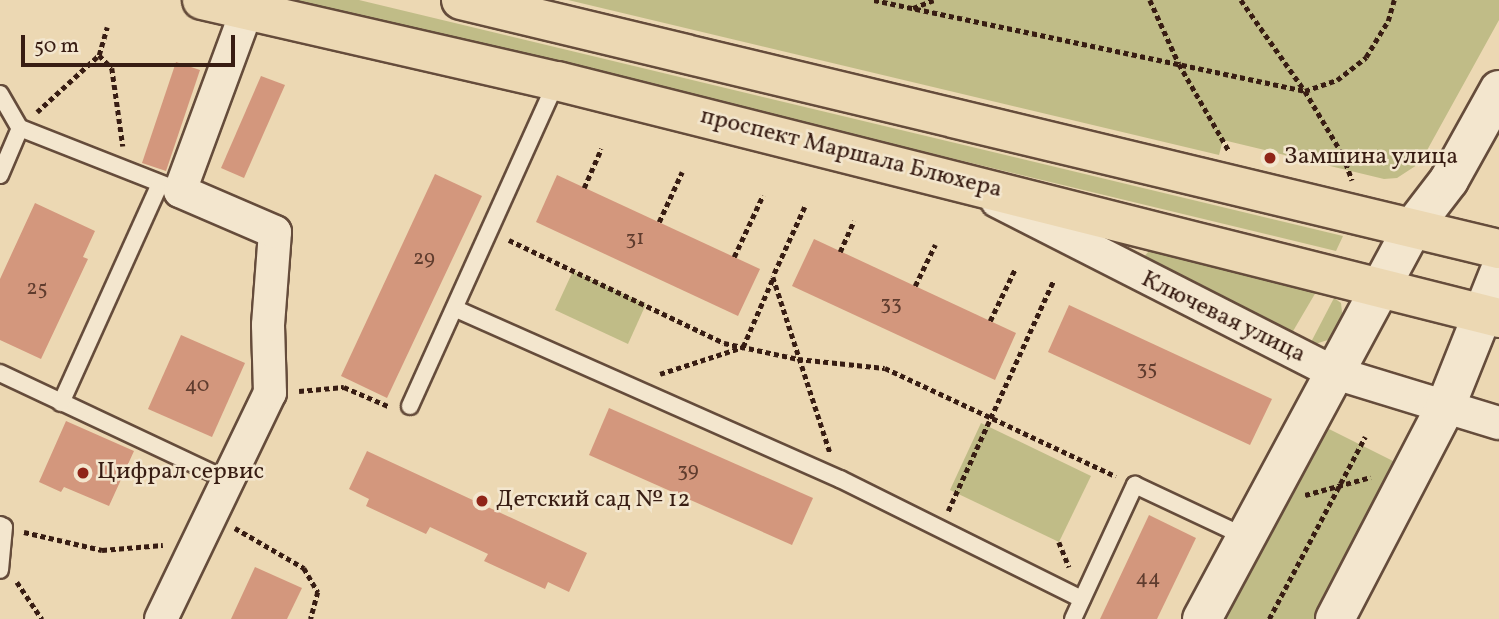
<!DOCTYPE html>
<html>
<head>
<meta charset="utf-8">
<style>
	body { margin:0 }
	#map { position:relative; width:1499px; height:619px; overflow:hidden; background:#ecd8b3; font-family:Vollkorn,serif }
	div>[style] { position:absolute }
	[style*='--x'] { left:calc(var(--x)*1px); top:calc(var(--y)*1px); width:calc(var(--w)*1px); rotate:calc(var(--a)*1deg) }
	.green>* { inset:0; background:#c0bc87 }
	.building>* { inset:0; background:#d3977d }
	.path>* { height:4.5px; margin-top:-2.25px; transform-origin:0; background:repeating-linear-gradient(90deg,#381d13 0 5px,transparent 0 8.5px) }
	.roads { filter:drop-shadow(2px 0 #654c3b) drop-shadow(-2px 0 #654c3b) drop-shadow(0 2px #654c3b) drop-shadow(0 -2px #654c3b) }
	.service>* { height:16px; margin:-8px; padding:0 8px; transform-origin:8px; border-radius:8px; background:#f3e6ce }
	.minor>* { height:32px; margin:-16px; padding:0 16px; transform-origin:16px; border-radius:16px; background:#f3e6ce }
	.tertiary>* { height:38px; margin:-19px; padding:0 19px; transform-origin:19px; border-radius:19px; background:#f3e6ce }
	.primary>* { height:38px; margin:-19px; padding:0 19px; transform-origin:19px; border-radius:19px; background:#ecd8b3 }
	.dots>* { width:19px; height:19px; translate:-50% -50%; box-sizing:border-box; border:4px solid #f3e6ce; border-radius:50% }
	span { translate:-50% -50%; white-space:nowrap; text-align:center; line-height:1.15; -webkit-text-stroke:5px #f3e6ce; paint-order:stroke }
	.number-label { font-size:21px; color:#5f3c2e }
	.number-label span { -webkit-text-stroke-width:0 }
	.street-label { font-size:24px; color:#381d13 }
	.poi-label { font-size:24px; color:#381d13 }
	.left { translate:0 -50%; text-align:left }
	.scale { position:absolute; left:21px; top:35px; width:214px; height:32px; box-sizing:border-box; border:4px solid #381d13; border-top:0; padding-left:9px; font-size:21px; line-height:24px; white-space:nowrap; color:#381d13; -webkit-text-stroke:5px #f3e6ce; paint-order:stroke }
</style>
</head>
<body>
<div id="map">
	<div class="green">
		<i style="clip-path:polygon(296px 0,359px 0,1343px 236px,1336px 251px)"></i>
		<i style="clip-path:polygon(568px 0,1499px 0,1499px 20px,1420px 163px,1397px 178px,1384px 179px,1223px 140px,1219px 155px)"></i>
		<i style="clip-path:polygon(1149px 251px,1316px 292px,1289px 338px,1143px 258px)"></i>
		<i style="clip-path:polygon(573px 271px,646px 304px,628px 344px,555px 310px)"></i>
		<i style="clip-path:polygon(1334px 298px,1341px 303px,1343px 321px,1334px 338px,1309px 346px)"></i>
		<i style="clip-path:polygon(981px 423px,1091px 476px,1059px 542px,950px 490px)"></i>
		<i style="clip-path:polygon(1323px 426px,1397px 463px,1316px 619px,1219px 619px)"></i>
	</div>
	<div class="building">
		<i style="clip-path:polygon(176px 62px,200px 70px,166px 171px,142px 163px)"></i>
		<i style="clip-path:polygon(261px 76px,285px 85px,244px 178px,221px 168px)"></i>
		<i style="clip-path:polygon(435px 174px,482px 196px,387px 398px,341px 376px)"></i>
		<i style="clip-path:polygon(557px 175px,760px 269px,738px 316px,536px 222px)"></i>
		<i style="clip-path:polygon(35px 203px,95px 231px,83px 257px,88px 259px,41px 359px,0 340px,0 279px)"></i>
		<i style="clip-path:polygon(814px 239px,1016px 333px,995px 380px,792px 286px)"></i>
		<i style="clip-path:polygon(1069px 305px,1272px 399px,1250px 445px,1048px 352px)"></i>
		<i style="clip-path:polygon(181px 335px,245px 363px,212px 437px,148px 409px)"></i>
		<i style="clip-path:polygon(609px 408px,813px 498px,792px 545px,589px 455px)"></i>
		<i style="clip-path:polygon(66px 421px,134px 451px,109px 506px,64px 487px,61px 492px,39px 482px)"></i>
		<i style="clip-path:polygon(367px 451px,587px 553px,569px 592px,548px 582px,545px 589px,484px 561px,488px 554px,430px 527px,426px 534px,366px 506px,369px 499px,349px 489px)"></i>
		<i style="clip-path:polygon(1149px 515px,1196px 538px,1157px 619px,1100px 619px)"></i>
		<i style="clip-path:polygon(255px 567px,302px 588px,287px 619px,231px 619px)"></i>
	</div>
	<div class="path">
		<i style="--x:874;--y:0;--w:441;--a:11.9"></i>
		<i style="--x:1305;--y:91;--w:34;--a:-19"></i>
		<i style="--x:1337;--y:80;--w:37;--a:-38"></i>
		<i style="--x:1366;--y:57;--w:42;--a:-58.6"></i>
		<i style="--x:1388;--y:21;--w:22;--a:-74"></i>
		<i style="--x:1150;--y:0;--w:70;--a:65.6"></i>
		<i style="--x:1179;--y:64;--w:100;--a:60.1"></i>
		<i style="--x:1241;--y:0;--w:111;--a:54.9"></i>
		<i style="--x:1305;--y:91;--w:74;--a:59.3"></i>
		<i style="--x:1343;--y:155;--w:27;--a:70"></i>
		<i style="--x:913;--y:8;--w:22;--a:-21"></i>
		<i style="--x:99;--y:55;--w:29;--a:-74"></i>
		<i style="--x:37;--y:112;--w:84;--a:-42.6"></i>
		<i style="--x:99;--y:55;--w:18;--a:45"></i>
		<i style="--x:112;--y:68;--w:79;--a:82"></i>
		<i style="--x:584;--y:188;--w:43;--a:-66.4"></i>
		<i style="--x:805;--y:207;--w:77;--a:114.6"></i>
		<i style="--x:773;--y:277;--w:184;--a:72"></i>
		<i style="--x:659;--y:222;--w:55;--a:-65.3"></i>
		<i style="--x:509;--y:240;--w:238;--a:25.6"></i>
		<i style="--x:724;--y:343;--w:76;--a:12.2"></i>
		<i style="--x:798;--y:359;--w:87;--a:5.9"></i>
		<i style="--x:885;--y:368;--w:255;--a:25.1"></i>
		<i style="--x:840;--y:252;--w:34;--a:-66"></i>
		<i style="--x:734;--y:257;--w:68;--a:-64.9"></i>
		<i style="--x:915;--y:286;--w:46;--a:-64"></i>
		<i style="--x:990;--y:321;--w:58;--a:-64.3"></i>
		<i style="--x:660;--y:374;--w:87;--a:-18"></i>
		<i style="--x:743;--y:347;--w:75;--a:-66.5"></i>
		<i style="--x:299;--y:391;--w:45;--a:-5.1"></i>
		<i style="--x:344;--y:387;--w:48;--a:23.4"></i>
		<i style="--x:1305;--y:495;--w:68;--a:-15.3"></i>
		<i style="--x:948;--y:511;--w:254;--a:-65.4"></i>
		<i style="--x:235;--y:528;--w:80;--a:30.1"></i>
		<i style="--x:304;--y:568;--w:28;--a:60"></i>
		<i style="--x:318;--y:592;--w:28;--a:105"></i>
		<i style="--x:24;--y:532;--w:80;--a:13"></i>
		<i style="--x:102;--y:550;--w:61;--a:-4.7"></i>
		<i style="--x:1059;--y:542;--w:27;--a:68"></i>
		<i style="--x:17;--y:582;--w:45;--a:56"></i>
		<i style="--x:1269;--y:619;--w:206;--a:-62.2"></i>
	</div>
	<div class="roads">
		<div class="service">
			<i style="--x:0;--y:94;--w:39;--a:60"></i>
			<i style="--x:20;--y:128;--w:161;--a:21.5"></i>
			<i style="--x:0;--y:175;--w:51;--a:-66.9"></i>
			<i style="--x:456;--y:309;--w:420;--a:23.9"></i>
			<i style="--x:840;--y:479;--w:270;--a:26.4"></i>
			<i style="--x:0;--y:373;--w:253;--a:25.2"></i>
			<i style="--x:61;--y:403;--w:240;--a:-65.7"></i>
			<i style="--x:410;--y:406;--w:357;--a:-65.7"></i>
			<i style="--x:0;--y:525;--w:4;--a:27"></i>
			<i style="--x:4;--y:527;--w:43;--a:95.3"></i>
			<i style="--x:1073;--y:619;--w:148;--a:-65.2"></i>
			<i style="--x:1135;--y:485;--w:120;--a:25.1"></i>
		</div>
		<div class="minor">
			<i style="--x:997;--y:201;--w:379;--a:27"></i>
			<i style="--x:1335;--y:373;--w:171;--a:17"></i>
			<i style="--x:161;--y:619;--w:251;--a:-64.3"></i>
			<i style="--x:270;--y:393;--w:68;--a:-91.7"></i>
			<i style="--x:268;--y:325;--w:93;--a:-85.7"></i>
			<i style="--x:275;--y:232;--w:103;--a:-156.7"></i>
			<i style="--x:180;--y:191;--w:193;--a:-69.7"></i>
		</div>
		<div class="tertiary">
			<i style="--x:1202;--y:619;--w:445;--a:-61.7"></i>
			<i style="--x:1413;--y:227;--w:59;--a:-52.5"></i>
			<i style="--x:1449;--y:180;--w:103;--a:-60.9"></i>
			<i style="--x:1335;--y:619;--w:238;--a:-62.5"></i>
			<i style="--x:1445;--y:408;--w:145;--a:-68.2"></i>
		</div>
		<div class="primary">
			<i style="--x:202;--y:0;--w:364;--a:12.9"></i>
			<i style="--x:557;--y:81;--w:971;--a:14.12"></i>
			<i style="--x:461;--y:0;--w:1067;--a:13.49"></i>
		</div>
	</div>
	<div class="dots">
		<i style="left:1270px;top:158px;background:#8f2418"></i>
		<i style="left:83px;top:473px;background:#8f2418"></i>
		<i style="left:482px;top:501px;background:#8f2418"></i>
	</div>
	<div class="number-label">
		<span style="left:635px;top:239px">31</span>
		<span style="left:424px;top:259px">29</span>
		<span style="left:37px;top:289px">25</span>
		<span style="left:891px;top:304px">33</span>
		<span style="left:1147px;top:369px">35</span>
		<span style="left:197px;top:386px">40</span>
		<span style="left:688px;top:471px">39</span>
		<span style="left:1148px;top:579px">44</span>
	</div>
	<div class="street-label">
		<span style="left:851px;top:154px;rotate:14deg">проспект Маршала Блюхера</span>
		<span style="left:1223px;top:318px;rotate:26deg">Ключевая улица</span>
	</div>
	<div class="poi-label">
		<span class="left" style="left:1284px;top:158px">Замшина улица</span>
		<span class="left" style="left:97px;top:473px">Цифрал сервис</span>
		<span class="left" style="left:496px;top:501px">Детский сад № 12</span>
	</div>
	<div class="scale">50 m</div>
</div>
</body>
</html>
